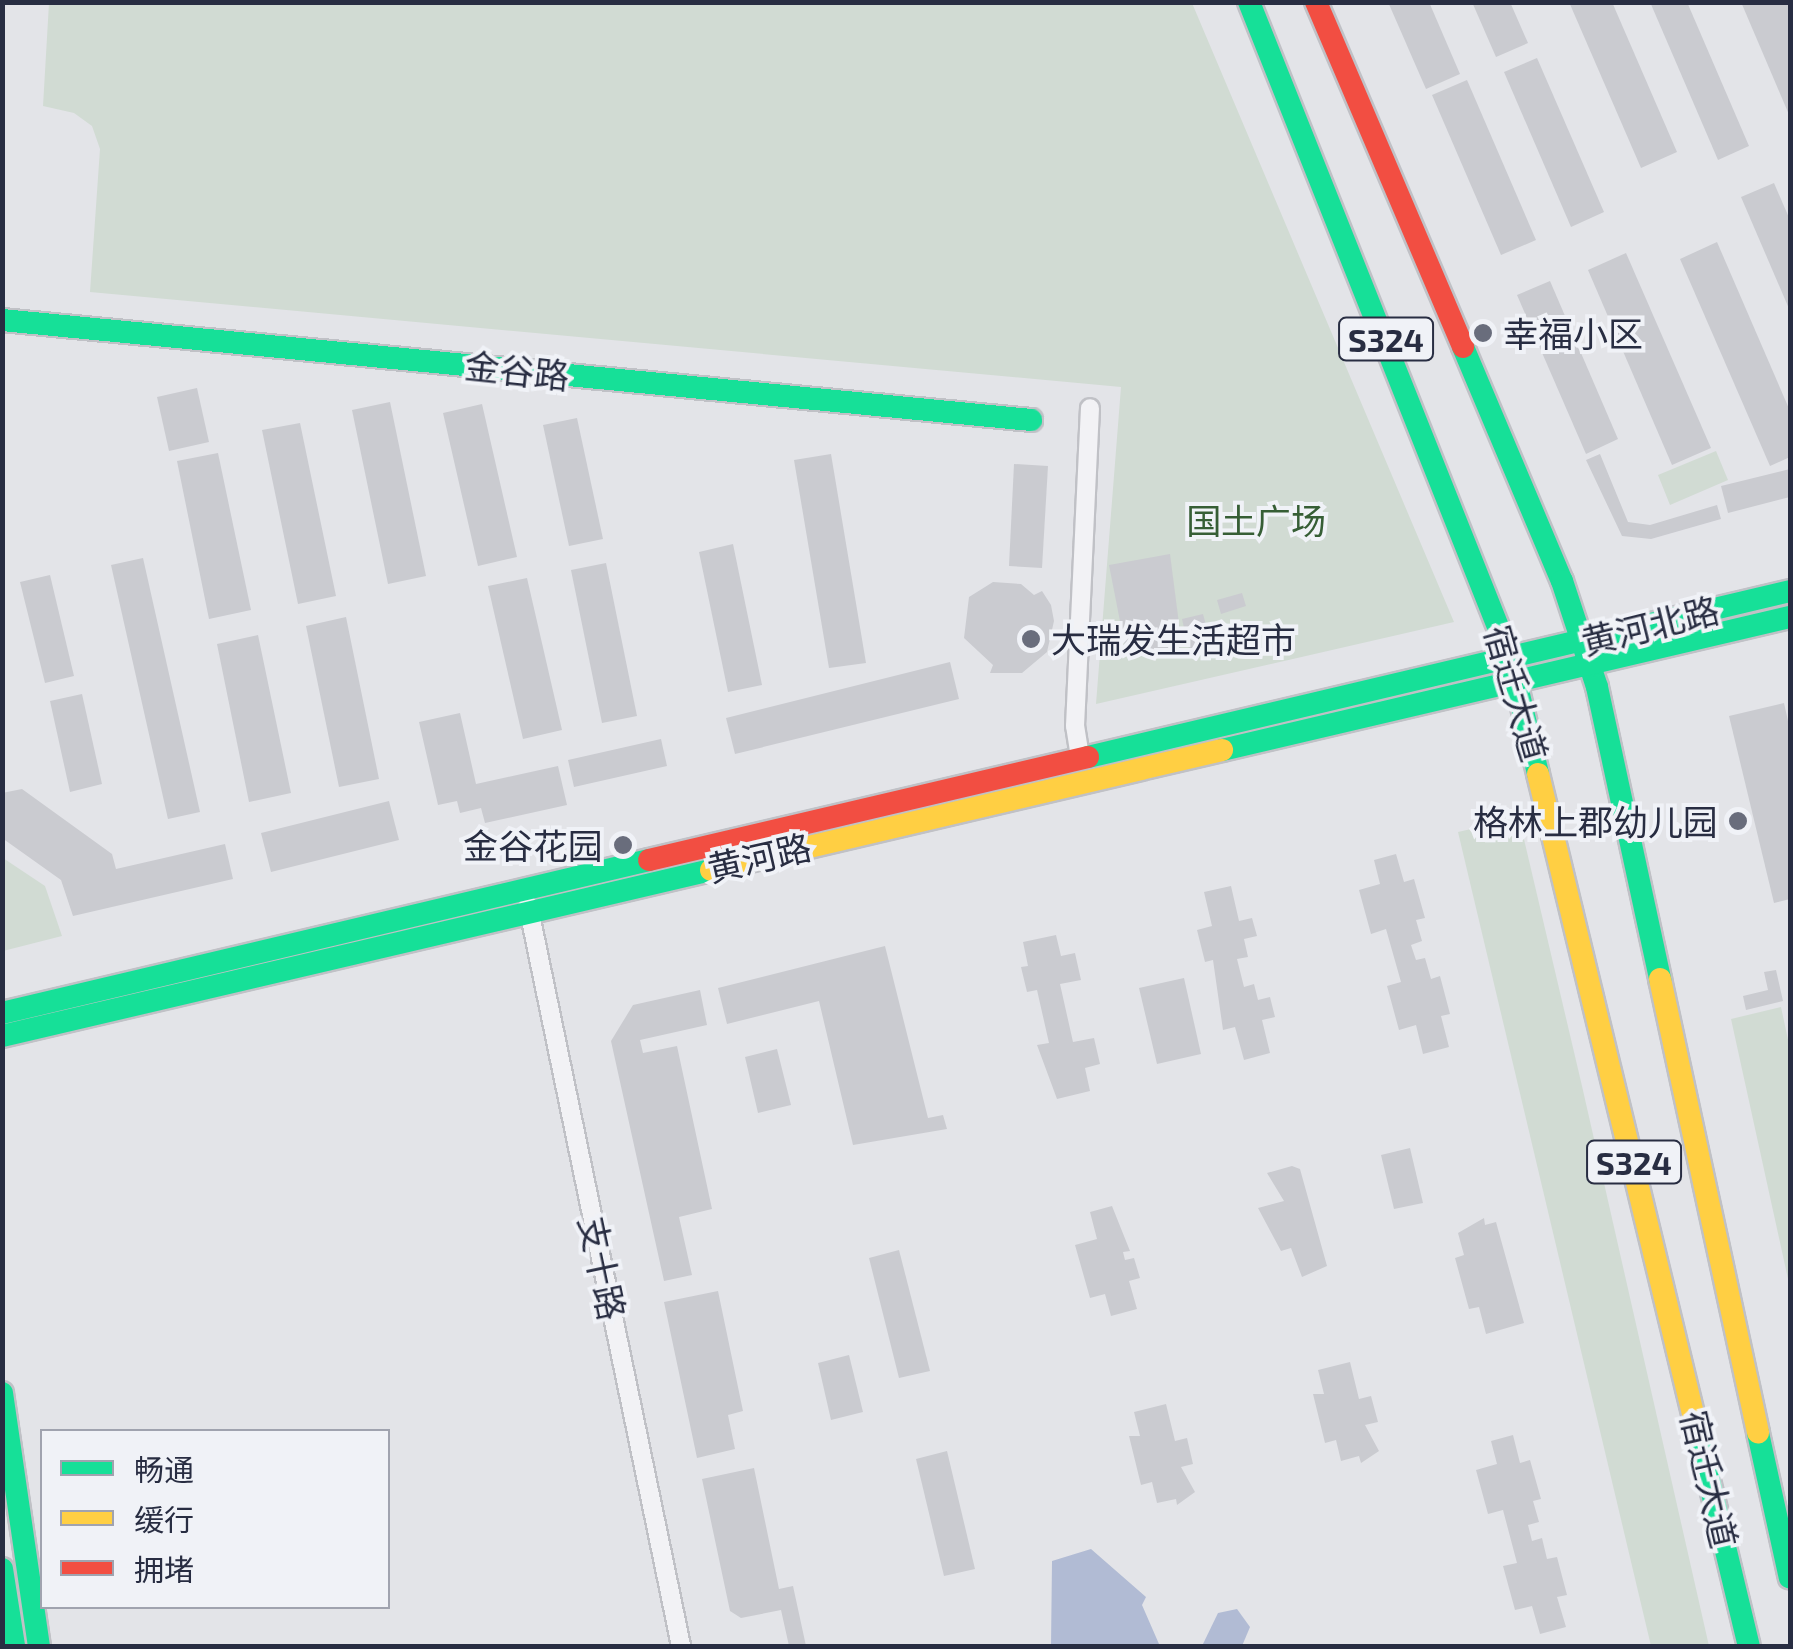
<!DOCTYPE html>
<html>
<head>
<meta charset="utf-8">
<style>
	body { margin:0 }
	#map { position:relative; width:1793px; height:1649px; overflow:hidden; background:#e3e4e8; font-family:"Exo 2","Noto Sans SC",sans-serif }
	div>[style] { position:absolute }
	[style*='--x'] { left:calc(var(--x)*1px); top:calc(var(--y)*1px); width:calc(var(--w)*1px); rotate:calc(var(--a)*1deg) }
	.green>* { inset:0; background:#d1dbd3 }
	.water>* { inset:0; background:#b1bbd4 }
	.building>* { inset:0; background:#cacbd0 }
	.roads { filter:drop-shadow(2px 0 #c0c1c6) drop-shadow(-2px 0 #c0c1c6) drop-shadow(0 2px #c0c1c6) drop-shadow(0 -2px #c0c1c6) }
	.street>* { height:18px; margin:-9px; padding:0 9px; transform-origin:9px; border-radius:9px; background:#f2f2f5 }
	.fast>* { height:22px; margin:-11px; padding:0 11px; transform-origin:11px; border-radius:11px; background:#16e098 }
	.slow>* { height:22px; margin:-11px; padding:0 11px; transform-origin:11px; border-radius:11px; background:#ffcf43 }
	.jam>* { height:22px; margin:-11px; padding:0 11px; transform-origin:11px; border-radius:11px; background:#f24e42 }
	.dots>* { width:28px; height:28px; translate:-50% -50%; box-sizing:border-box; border:5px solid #f0f2f7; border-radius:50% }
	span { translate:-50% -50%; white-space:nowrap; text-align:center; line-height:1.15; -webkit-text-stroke:8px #f0f2f7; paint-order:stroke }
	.shield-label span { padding:2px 8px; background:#f0f2f7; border:2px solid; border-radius:8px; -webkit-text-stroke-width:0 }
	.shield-label { font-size:32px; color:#282d42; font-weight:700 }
	.poi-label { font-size:35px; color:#282d42 }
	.left { translate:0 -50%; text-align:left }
	.right { translate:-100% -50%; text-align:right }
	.street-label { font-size:35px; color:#282d42 }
	.park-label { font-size:35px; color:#365e35 }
	.frame { position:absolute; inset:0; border:5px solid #282d42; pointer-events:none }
	.legend { position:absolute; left:40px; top:1429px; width:350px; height:180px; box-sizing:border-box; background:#f0f2f7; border:2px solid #a0a3af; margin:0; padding:12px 18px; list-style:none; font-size:30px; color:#282d42 }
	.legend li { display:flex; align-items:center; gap:20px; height:50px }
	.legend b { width:50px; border:2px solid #a0a3af }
</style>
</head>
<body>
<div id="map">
	<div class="green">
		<i style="clip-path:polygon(49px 3px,1192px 3px,1454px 622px,1096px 704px,1121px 387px,90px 292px,100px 149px,92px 126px,74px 113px,43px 106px)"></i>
		<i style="clip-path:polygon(1716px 451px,1728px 480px,1670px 505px,1658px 475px)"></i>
		<i style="clip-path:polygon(1519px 818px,1582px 1086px,1709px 1646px,1651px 1646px,1458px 832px)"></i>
		<i style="clip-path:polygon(3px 858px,45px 886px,62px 936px,3px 951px)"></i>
		<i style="clip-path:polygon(1781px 1007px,1790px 1049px,1790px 1288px,1731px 1019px)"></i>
	</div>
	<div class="water">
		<i style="clip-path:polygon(1091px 1549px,1146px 1597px,1142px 1605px,1159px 1644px,1177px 1646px,1051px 1646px,1052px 1561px)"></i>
		<i style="clip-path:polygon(1237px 1609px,1250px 1627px,1242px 1646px,1202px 1646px,1218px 1613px)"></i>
	</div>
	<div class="building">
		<i style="clip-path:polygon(1388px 2px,1429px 2px,1460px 74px,1426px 89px)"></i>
		<i style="clip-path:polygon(1472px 2px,1510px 2px,1528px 43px,1496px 57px)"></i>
		<i style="clip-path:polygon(1569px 2px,1612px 2px,1677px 152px,1641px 168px)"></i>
		<i style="clip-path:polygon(1650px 2px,1687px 2px,1749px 146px,1718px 160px)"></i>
		<i style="clip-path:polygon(1741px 2px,1787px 2px,1790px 10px,1790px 117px)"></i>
		<i style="clip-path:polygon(1537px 58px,1604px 212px,1571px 227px,1504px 72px)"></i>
		<i style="clip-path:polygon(1467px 80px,1536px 240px,1501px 255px,1432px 95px)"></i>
		<i style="clip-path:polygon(1774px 183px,1790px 220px,1790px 311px,1741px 197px)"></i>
		<i style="clip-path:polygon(1717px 242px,1790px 411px,1790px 457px,1770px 466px,1680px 259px)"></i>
		<i style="clip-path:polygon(1626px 253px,1711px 448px,1672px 465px,1588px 270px)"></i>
		<i style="clip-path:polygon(1550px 281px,1618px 439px,1586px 454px,1517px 295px)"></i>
		<i style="clip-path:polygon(197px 388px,209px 442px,169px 451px,157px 397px)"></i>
		<i style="clip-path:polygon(390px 402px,426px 576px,388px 584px,352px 410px)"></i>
		<i style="clip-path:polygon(482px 404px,517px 557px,478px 566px,443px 413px)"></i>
		<i style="clip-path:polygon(577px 418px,603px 539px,569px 546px,543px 425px)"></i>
		<i style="clip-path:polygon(300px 423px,336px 596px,298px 604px,262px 430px)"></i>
		<i style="clip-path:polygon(218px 453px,251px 610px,209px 619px,177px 461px)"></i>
		<i style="clip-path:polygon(831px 454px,866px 663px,829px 668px,794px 460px)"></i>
		<i style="clip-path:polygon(1600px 454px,1628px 522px,1650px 525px,1717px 505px,1721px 519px,1651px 539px,1622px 536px,1586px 460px)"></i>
		<i style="clip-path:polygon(1014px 464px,1048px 466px,1042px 568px,1009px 566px)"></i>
		<i style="clip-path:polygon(1790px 469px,1790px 497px,1728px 513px,1721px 486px)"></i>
		<i style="clip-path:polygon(733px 544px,762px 685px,728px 692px,699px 552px)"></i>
		<i style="clip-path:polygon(1170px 554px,1182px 647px,1127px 657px,1109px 565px)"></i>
		<i style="clip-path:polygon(143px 558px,200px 812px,168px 819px,111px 565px)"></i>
		<i style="clip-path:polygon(606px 563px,637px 716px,602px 723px,571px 570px)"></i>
		<i style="clip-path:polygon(50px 575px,74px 676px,45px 683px,20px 582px)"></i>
		<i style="clip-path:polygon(527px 578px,562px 730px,523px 739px,488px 586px)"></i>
		<i style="clip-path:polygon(993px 582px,1021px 584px,1034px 595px,1042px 591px,1051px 605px,1054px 621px,1047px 652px,1022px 673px,990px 673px,993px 665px,964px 638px,969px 597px)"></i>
		<i style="clip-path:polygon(1242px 593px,1246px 606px,1221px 614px,1217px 600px)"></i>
		<i style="clip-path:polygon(1203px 614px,1211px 644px,1189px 649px,1182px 619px)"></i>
		<i style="clip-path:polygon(346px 617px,379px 779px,339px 787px,306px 626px)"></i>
		<i style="clip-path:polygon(258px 635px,291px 793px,249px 802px,217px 644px)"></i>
		<i style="clip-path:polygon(950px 662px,959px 699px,735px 754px,726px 718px)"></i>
		<i style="clip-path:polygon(82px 694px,102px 784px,70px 792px,50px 701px)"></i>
		<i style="clip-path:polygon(1784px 703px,1790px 730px,1790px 899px,1774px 903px,1729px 716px)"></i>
		<i style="clip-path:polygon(460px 713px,476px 784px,558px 766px,567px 805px,485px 823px,481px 808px,460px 813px,457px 801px,438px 805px,419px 722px)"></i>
		<i style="clip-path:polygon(661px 739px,667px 766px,574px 787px,568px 760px)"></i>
		<i style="clip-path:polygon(22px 789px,112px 854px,116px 869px,225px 844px,233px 879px,73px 916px,61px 880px,2px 838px,2px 793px)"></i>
		<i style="clip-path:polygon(389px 801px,399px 840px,271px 872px,261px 833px)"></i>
		<i style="clip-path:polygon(1396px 854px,1404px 882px,1414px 879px,1425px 918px,1416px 920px,1422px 941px,1411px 945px,1416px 960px,1425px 958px,1431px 979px,1440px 976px,1450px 1014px,1441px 1016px,1449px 1047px,1423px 1054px,1416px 1025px,1399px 1030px,1387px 986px,1401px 982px,1386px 929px,1371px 934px,1359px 890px,1380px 884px,1374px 860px)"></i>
		<i style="clip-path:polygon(1231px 886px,1239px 921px,1252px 918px,1257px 936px,1244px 939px,1248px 957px,1237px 959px,1244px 987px,1254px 984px,1258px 1000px,1270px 997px,1275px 1017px,1262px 1020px,1270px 1053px,1244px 1060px,1235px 1027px,1223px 1030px,1213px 960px,1205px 962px,1197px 930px,1212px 926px,1204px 892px)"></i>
		<i style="clip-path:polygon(1056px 935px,1061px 956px,1075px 953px,1081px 980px,1060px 984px,1073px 1042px,1094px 1038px,1100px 1064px,1085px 1068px,1090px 1091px,1057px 1099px,1037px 1045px,1049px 1043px,1037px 990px,1027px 992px,1021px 967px,1028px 966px,1023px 942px)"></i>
		<i style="clip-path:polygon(885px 946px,928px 1118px,943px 1115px,947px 1129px,853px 1145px,819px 1001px,727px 1024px,718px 988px)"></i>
		<i style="clip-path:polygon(1776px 970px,1783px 1001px,1746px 1010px,1743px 996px,1768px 990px,1764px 972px)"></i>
		<i style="clip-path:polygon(1184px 978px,1201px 1054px,1157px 1064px,1139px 988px)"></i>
		<i style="clip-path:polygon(700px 990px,707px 1025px,640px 1040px,643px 1053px,677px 1046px,712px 1209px,679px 1217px,692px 1275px,664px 1281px,611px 1041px,633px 1005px)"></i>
		<i style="clip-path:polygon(777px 1049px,791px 1105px,758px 1113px,745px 1057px)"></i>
		<i style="clip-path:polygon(1410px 1148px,1423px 1203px,1394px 1209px,1381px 1155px)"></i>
		<i style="clip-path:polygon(1292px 1166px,1300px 1169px,1327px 1266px,1302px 1277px,1291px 1248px,1281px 1251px,1258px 1208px,1284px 1201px,1267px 1173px)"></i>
		<i style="clip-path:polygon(1112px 1206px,1130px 1251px,1123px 1252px,1125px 1260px,1134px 1258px,1140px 1278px,1129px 1281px,1137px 1309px,1111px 1316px,1105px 1294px,1090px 1298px,1075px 1245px,1097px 1239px,1090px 1212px)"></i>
		<i style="clip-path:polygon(1484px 1218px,1485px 1225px,1496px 1222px,1524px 1323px,1486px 1334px,1479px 1307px,1469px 1309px,1455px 1258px,1464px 1255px,1458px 1233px)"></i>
		<i style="clip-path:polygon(899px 1250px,930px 1371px,899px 1378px,869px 1258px)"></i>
		<i style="clip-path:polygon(718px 1291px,743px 1411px,728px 1415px,735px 1449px,697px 1458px,664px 1302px)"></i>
		<i style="clip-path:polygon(849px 1355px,863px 1412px,831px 1420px,818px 1363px)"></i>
		<i style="clip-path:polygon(1350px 1362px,1359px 1399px,1371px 1396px,1378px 1422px,1365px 1425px,1379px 1451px,1361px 1463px,1359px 1456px,1341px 1461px,1336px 1440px,1325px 1443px,1313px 1394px,1324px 1394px,1318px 1370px)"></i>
		<i style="clip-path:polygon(1166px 1404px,1175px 1441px,1187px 1438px,1193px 1464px,1181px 1467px,1195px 1492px,1177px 1505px,1176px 1499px,1157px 1503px,1152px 1482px,1141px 1485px,1129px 1436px,1140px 1436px,1134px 1412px)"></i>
		<i style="clip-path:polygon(1513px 1435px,1520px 1463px,1530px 1460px,1541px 1499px,1533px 1501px,1539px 1522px,1528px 1525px,1532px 1541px,1542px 1538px,1547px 1559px,1557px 1557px,1567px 1595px,1557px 1597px,1566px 1627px,1540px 1634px,1532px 1606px,1515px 1610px,1503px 1566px,1517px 1563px,1503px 1510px,1488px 1514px,1476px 1470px,1497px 1464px,1491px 1441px)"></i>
		<i style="clip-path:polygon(947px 1451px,975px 1569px,944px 1576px,916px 1459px)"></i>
		<i style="clip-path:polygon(754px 1468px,779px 1589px,793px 1586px,806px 1646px,789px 1646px,781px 1610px,741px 1618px,730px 1611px,702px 1479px)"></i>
	</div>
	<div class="roads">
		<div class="street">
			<i style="--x:1080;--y:757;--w:31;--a:-99"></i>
			<i style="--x:1075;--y:726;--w:318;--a:-87.3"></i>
			<i style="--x:528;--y:905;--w:757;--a:78.33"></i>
		</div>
		<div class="fast">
			<i style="--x:1249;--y:2;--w:705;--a:68.27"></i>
			<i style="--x:1510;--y:657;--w:120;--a:76.5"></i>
			<i style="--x:2;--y:320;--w:1034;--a:5.55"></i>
			<i style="--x:1463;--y:347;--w:254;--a:67.1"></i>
			<i style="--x:1562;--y:581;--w:112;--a:71.7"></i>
			<i style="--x:1597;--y:687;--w:299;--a:77.8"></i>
			<i style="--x:1222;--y:750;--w:583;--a:-13.18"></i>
			<i style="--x:1088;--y:757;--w:721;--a:-13.3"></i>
			<i style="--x:2;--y:1013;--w:665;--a:-13.3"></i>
			<i style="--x:2;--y:1036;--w:728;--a:-13.18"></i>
			<i style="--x:2;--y:1393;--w:256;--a:81.7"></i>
			<i style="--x:1696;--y:1426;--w:226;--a:76.5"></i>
			<i style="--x:1758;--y:1433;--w:148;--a:77.6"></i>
			<i style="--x:2;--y:1569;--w:78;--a:81.1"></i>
		</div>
		<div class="slow">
			<i style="--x:1538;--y:774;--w:671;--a:76.38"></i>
			<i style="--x:711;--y:870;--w:525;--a:-13.22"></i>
			<i style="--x:1660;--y:979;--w:464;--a:77.8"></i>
		</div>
		<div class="jam">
			<i style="--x:1316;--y:2;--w:375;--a:66.9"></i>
			<i style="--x:649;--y:860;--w:451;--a:-13.2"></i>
		</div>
	</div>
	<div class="dots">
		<i style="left:1483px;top:333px;background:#696d7c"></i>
		<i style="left:1031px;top:639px;background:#696d7c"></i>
		<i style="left:1738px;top:821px;background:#696d7c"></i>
		<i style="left:623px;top:845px;background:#696d7c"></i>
	</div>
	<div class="shield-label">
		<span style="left:1386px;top:339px">S324</span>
		<span style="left:1634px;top:1162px">S324</span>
	</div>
	<div class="poi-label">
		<span class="left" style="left:1503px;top:333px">幸福小区</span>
		<span class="left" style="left:1051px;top:639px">大瑞发生活超市</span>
		<span class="right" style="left:1718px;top:821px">格林上郡幼儿园</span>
		<span class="right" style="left:603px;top:845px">金谷花园</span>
	</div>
	<div class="street-label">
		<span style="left:517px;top:370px;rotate:6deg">金谷路</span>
		<span style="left:1650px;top:625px;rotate:-14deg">黄河北路</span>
		<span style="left:1517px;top:693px;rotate:74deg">宿迁大道</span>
		<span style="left:759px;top:857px;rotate:-13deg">黄河路</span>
		<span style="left:603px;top:1268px;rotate:78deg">支十路</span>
		<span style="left:1710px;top:1479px;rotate:77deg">宿迁大道</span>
	</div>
	<div class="park-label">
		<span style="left:1256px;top:520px">国土广场</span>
	</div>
	<div class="frame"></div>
	<ul class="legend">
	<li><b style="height:12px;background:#16e098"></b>畅通</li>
	<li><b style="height:12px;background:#ffcf43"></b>缓行</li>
	<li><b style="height:12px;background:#f24e42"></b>拥堵</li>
	</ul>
</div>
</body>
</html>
